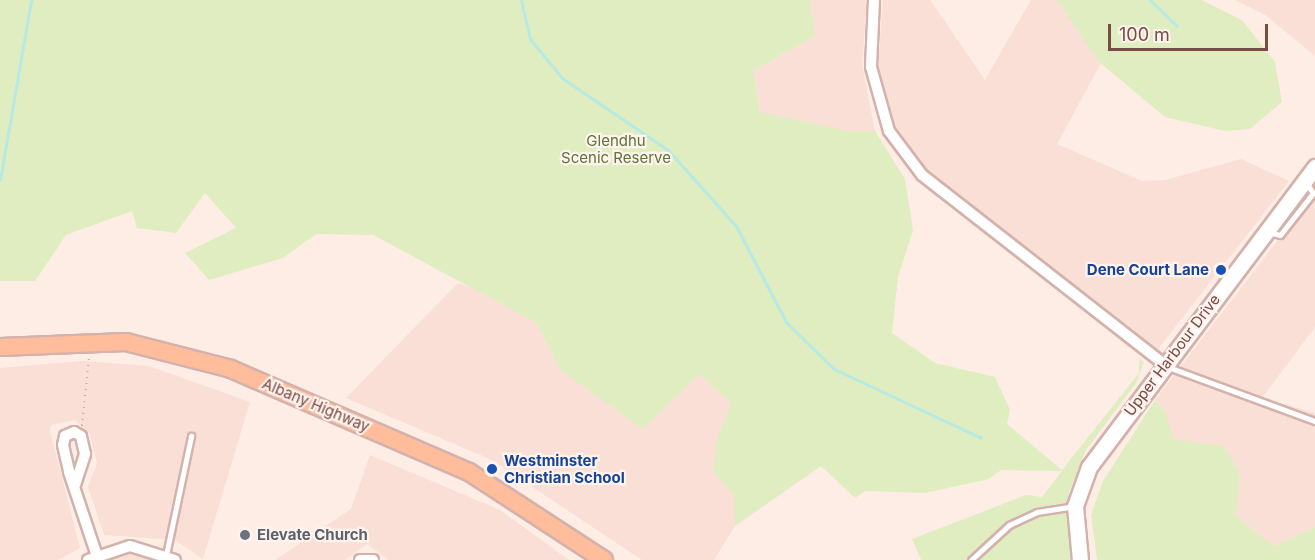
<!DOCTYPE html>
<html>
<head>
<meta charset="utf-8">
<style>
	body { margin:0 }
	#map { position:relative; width:1315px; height:560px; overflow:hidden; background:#feede5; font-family:Inter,sans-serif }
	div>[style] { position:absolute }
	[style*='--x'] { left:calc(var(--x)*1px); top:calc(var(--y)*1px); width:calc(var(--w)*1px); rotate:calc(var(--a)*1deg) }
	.residential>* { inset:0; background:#f9dfd5 }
	.green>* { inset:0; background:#e0edc1 }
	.stream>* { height:3px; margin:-1.5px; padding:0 1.5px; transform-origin:1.5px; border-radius:1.5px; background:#b7eae3 }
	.path>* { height:2px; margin-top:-1px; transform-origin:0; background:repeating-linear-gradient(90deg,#dba39c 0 1.5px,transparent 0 6px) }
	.roads { filter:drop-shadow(2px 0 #d4b2ac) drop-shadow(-2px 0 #d4b2ac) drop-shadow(0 2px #d4b2ac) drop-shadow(0 -2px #d4b2ac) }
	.lane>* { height:5px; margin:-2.5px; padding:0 2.5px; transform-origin:2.5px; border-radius:2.5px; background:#fff }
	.street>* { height:10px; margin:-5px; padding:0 5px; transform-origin:5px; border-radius:5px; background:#fff }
	.secondary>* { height:15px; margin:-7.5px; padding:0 7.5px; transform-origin:7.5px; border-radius:7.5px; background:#fff }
	.primary>* { height:16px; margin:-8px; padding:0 8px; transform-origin:8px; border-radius:8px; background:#ffbd9b }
	.dots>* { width:16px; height:16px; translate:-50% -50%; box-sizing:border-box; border:3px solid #fff3ed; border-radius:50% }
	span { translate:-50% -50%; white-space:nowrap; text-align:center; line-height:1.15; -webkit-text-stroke:4.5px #fff3ed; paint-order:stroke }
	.park-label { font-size:15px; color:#5b7439 }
	.transit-label { font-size:15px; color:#164399; font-weight:700 }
	.right { translate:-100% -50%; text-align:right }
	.left { translate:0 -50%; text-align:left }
	.street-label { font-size:15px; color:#7a4b47 }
	.worship-label { font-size:15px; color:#5b616d; font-weight:700 }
	.scale { position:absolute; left:1108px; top:24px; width:160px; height:27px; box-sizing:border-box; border:3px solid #7a4b47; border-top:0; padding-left:8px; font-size:18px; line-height:21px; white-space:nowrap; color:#7a4b47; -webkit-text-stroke:4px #fff3ed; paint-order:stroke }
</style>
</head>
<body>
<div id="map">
	<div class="residential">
		<i style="clip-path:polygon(810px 0,867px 0,862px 65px,875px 131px,764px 133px,753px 71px,815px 36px)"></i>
		<i style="clip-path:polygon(883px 0,930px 0,985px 80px,1031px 0,1058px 0,1101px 63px,1057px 144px,1142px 181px,1165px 180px,1241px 159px,1289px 181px,1158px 349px,927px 171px,892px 121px,878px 67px)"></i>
		<i style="clip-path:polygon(1235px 0,1315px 0,1315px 56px,1267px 16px)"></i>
		<i style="clip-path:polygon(1315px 192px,1315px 327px,1262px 398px,1315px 413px,1315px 527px,1274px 546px,1236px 516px,1240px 474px,1172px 439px,1165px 411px,1155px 400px)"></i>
		<i style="clip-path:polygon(458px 283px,700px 373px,743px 416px,735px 526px,714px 560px,642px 560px,492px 460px,346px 398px)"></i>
		<i style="clip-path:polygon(83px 361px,149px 366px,250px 402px,203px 559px,175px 540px,104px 535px,88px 487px,97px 463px,90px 434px,75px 420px,51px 425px,50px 431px,80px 548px,58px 560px,0 560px,0 368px)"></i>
		<i style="clip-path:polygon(370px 455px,500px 510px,569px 560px,389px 560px,367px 544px,345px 560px,275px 560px,351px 509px)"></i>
		<i style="clip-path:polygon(131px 552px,157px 552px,170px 560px,110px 560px)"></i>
	</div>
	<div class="green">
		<i style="clip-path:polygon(0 0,810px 0,815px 36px,753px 71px,760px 112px,848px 131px,875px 131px,905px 179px,913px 230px,898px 277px,892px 333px,935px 363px,995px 377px,1010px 410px,1007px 424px,1062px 470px,1139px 373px,1139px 359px,1144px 362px,1136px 383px,1086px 450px,1069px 492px,1076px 560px,921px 560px,912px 539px,1026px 495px,1042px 497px,1062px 471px,1001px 470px,989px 479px,925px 493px,865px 491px,855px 498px,821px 466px,735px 526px,734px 495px,713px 472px,717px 439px,731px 404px,700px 374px,643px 429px,560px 370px,537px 323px,373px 235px,316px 234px,283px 258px,209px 280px,185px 253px,236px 228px,205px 193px,176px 233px,137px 228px,132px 211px,66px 235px,35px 281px,0 281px)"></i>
		<i style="clip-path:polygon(1057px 0,1202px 0,1242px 20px,1275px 62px,1282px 102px,1250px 129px,1225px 131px,1165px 117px,1099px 62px)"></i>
		<i style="clip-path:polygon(1155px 400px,1165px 411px,1173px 439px,1224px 446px,1240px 474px,1236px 516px,1274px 546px,1315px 527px,1315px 560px,1097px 560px,1091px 515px,1103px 481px)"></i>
	</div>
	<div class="stream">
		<i style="--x:521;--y:0;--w:40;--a:77"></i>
		<i style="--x:530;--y:39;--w:50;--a:50.6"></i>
		<i style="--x:562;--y:78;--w:128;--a:34.2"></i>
		<i style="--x:668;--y:150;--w:102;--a:48.2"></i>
		<i style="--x:736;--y:226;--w:108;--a:62.5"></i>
		<i style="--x:786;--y:322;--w:67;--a:44.4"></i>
		<i style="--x:834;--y:369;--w:162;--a:25.1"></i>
		<i style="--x:1150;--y:0;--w:37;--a:44"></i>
		<i style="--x:0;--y:180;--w:183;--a:-80.2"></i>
	</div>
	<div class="path">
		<i style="--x:82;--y:426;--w:69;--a:-84.2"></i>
	</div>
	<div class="roads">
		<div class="lane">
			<i style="--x:1267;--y:232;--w:13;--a:13"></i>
			<i style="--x:1280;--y:235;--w:53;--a:-51.8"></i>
			<i style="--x:1313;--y:193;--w:14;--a:-124"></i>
			<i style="--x:1168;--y:367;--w:157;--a:20.2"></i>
			<i style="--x:166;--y:555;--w:122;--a:-78.1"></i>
			<i style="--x:971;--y:560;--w:52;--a:-42.6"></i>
			<i style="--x:1009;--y:525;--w:31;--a:-25"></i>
			<i style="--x:1037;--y:512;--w:37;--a:-9"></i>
		</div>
		<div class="street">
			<i style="--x:874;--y:0;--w:67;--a:92.6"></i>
			<i style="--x:871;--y:67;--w:66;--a:74.3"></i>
			<i style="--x:889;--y:131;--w:55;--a:53.1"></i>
			<i style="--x:922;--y:175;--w:307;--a:38"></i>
			<i style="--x:75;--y:485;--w:33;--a:-72"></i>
			<i style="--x:85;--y:454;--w:18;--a:-103"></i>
			<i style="--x:81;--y:436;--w:8;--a:-150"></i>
			<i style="--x:74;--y:432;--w:10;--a:156"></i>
			<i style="--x:65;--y:436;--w:9;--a:103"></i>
			<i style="--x:63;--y:445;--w:28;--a:77"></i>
			<i style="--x:69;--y:472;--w:89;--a:71.6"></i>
			<i style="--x:88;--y:560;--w:44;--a:-18.4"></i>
			<i style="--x:130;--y:546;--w:47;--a:17.3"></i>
			<i style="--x:360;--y:560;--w:13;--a:0"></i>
		</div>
		<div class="secondary">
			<i style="--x:1080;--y:560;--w:54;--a:-95.3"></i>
			<i style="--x:1075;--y:506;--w:41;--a:-70.3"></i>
			<i style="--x:1089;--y:467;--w:376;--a:-53"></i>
		</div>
		<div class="primary">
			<i style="--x:0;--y:347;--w:126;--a:-2.3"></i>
			<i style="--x:126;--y:342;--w:108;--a:14.4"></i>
			<i style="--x:231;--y:369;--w:259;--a:23.4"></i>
			<i style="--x:469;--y:472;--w:161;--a:33.1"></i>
		</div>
	</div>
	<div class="dots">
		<i style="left:1221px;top:270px;background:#1a4fb4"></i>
		<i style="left:492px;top:469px;background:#1a4fb4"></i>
		<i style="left:245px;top:535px;background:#6b7280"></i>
	</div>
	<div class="park-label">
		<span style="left:616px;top:149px">Glendhu<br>Scenic Reserve</span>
	</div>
	<div class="transit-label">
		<span class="right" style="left:1209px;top:270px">Dene Court Lane</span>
		<span class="left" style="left:504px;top:469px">Westminster<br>Christian School</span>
	</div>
	<div class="street-label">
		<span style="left:1172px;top:355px;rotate:-53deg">Upper Harbour Drive</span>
		<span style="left:316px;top:405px;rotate:23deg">Albany Highway</span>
	</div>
	<div class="worship-label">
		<span class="left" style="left:257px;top:535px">Elevate Church</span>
	</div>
	<div class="scale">100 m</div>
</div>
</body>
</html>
